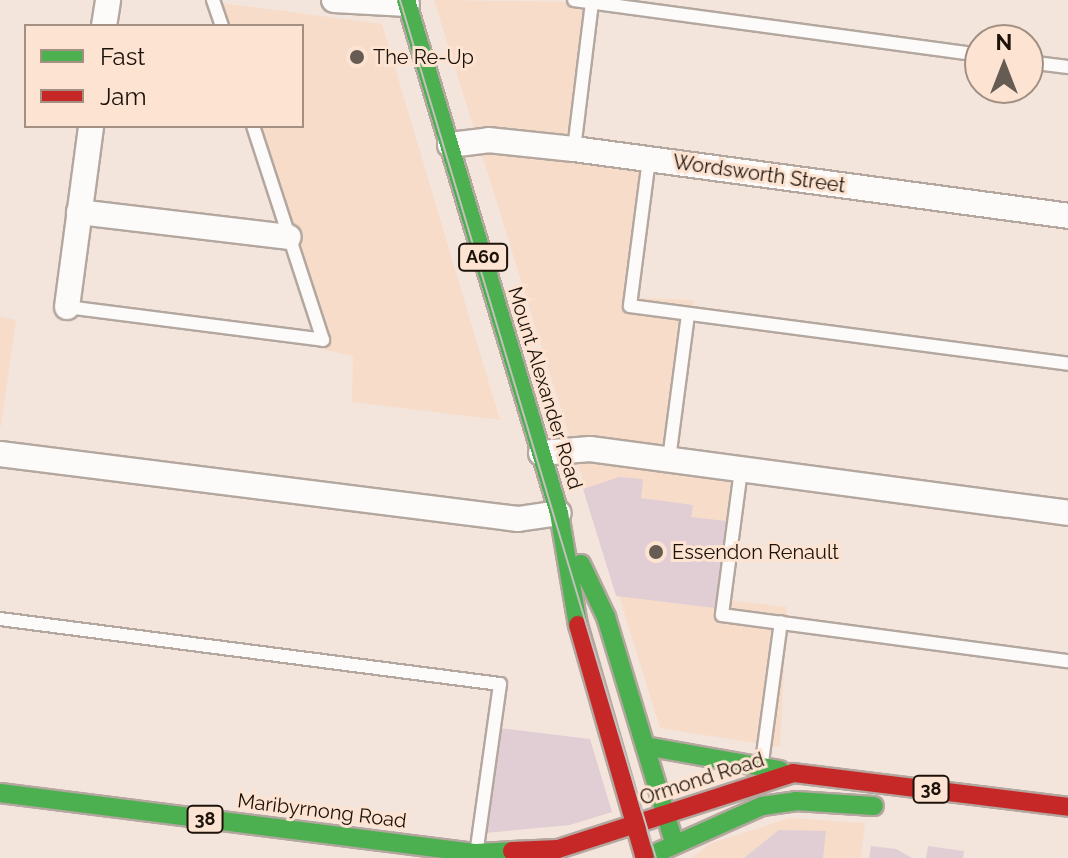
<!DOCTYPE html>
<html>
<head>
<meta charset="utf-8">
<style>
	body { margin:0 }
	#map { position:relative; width:1068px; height:858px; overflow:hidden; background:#f3e5dc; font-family:Raleway,sans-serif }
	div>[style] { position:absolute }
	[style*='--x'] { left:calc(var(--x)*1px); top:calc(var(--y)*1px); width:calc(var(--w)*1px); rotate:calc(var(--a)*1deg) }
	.built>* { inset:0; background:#f7dcc9 }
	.building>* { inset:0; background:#e1ced5 }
	.roads { filter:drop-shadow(2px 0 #b3a79f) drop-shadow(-2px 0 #b3a79f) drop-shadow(0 2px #b3a79f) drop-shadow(0 -2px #b3a79f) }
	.lane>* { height:12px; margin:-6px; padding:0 6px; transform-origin:6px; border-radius:6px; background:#fdfbfa }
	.street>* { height:24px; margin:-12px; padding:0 12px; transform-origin:12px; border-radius:12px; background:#fdfbfa }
	.fast>* { height:18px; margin:-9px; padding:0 9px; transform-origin:9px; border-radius:9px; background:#4caf50 }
	.jam>* { height:18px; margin:-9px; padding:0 9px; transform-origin:9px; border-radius:9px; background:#c62828 }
	.tram>* { height:2px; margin:-1px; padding:0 1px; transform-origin:1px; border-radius:1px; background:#c4c0bd }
	.dots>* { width:22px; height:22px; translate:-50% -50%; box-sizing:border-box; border:4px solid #fde4d2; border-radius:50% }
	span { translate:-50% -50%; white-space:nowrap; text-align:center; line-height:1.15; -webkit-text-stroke:6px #fde4d2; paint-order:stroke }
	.shield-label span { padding:2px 6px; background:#fde4d2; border:2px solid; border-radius:6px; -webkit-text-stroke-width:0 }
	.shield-label { font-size:18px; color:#1c1209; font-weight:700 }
	.poi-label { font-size:20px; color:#1c1209 }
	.left { translate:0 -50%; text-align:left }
	.street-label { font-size:20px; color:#1c1209 }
	.legend { position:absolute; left:24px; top:24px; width:280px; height:104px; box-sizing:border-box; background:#fde4d2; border:2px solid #a39082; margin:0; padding:10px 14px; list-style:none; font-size:24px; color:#1c1209 }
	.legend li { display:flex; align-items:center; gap:16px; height:40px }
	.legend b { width:40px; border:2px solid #a39082 }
	.north { position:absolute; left:964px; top:24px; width:80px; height:80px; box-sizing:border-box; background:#fde4d2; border:2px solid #a39082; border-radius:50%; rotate:0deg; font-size:22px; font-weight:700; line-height:32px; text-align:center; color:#1c1209 }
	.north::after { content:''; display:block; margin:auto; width:28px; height:36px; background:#675c53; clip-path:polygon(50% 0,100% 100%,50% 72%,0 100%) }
</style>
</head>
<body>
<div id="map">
	<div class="built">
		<i style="clip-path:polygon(434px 0,592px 2px,584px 143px,655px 147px,640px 298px,694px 300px,675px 452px,748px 461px,730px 600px,787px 607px,780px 747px,660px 728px)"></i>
		<i style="clip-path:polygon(214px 2px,382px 24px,500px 420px,352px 402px,353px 356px,325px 350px,252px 126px,302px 126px,302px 26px,221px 26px)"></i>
		<i style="clip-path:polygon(0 317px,16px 320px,1px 426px,0 426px)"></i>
		<i style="clip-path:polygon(789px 818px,865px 823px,861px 858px,692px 858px,709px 844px)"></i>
	</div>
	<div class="building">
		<i style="clip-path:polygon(619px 477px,643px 479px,641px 498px,693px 505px,691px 517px,726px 521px,715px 608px,616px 596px,583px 489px)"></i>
		<i style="clip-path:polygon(500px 728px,590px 739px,612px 812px,570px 825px,485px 833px)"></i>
		<i style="clip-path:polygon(779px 830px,826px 831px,823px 858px,744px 858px)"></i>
		<i style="clip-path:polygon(871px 846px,896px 849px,912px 858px,869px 858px)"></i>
		<i style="clip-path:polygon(928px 846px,964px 851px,963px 858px,926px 858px)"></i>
	</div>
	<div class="roads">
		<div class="lane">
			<i style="--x:213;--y:0;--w:28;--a:71"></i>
			<i style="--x:574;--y:0;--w:410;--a:7.7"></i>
			<i style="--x:1028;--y:62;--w:40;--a:7.1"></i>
			<i style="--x:574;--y:149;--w:148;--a:-83"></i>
			<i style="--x:649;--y:159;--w:148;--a:97.4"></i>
			<i style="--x:630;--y:306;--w:442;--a:7.5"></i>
			<i style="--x:67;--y:307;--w:258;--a:7.3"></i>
			<i style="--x:323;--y:340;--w:225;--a:-108.1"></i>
			<i style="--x:669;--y:459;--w:146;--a:-82.5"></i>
			<i style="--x:741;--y:470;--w:146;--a:97.5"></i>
			<i style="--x:722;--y:615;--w:349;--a:7.6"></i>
			<i style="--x:0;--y:619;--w:504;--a:7.41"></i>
			<i style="--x:500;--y:684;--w:165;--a:98"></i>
			<i style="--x:762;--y:762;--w:141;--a:-82.3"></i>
		</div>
		<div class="street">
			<i style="--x:334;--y:0;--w:73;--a:3.1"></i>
			<i style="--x:104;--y:26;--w:26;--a:-81"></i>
			<i style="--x:450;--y:145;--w:38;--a:-7"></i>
			<i style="--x:488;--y:140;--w:86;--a:6"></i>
			<i style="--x:574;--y:149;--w:499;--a:7.7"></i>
			<i style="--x:79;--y:212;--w:211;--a:6.8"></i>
			<i style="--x:67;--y:307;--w:183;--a:-82.4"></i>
			<i style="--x:541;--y:453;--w:49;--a:-4.7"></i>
			<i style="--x:590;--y:449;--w:482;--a:7.6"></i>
			<i style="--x:0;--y:454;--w:522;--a:7.15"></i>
			<i style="--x:518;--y:519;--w:41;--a:-8.3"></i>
		</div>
		<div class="fast">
			<i style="--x:406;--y:0;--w:535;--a:73.39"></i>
			<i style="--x:559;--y:513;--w:114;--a:80.4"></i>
			<i style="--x:581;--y:564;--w:59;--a:64.7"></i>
			<i style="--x:606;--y:617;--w:228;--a:73.2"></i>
			<i style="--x:645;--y:746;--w:137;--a:10.1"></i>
			<i style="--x:0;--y:793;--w:480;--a:7.2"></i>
			<i style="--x:476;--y:853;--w:36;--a:-3"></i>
			<i style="--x:645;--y:858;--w:128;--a:-24"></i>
			<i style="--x:762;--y:806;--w:34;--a:-8"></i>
			<i style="--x:796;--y:801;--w:78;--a:3.7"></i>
		</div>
		<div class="jam">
			<i style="--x:578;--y:625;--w:242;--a:74"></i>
			<i style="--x:512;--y:851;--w:46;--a:-2.5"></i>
			<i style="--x:558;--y:849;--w:247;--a:-17.9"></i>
			<i style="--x:793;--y:773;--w:277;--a:7"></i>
		</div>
	</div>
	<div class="tram">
		<i style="--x:400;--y:0;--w:895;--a:73.39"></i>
	</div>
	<div class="dots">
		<i style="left:357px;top:57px;background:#675c53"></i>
		<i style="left:656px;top:552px;background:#675c53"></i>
	</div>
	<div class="shield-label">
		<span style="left:483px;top:257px">A60</span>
		<span style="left:931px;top:789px">38</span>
		<span style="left:205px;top:819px">38</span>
	</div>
	<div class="poi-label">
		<span class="left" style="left:373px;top:57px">The Re-Up</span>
		<span class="left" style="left:672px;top:552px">Essendon Renault</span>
	</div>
	<div class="street-label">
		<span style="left:759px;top:174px;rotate:8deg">Wordsworth Street</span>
		<span style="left:545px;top:388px;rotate:73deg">Mount Alexander Road</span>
		<span style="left:702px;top:779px;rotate:-18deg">Ormond Road</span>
		<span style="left:322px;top:811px;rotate:7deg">Maribyrnong Road</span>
	</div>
	<ul class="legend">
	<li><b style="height:10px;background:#4caf50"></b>Fast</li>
	<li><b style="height:10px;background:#c62828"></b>Jam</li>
	</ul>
	<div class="north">N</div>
</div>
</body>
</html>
